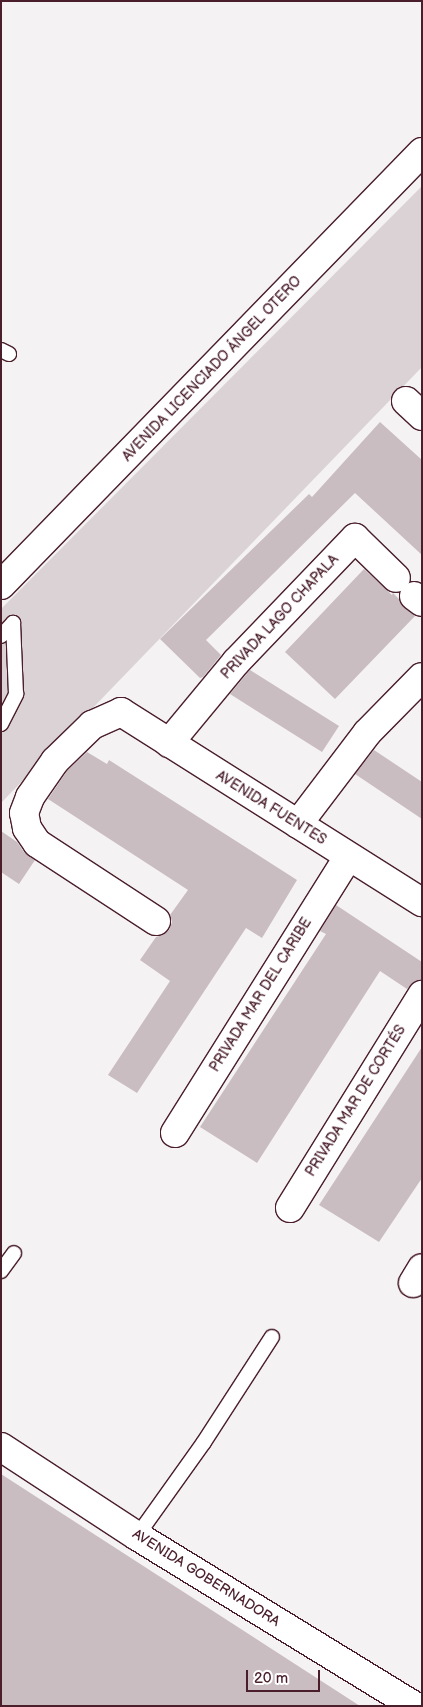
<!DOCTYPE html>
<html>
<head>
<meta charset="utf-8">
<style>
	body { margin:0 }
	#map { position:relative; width:423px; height:1707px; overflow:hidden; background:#f4f2f2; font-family:"Balsamiq Sans",sans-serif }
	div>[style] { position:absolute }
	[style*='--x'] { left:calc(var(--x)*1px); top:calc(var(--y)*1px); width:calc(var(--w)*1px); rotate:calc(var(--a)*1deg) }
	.green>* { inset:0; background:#dbd2d5 }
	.building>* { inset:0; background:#cabdc1 }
	.roads { filter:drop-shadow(1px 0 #4a1f2b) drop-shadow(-1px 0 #4a1f2b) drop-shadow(0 1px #4a1f2b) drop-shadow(0 -1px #4a1f2b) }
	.service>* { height:14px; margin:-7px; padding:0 7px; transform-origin:7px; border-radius:7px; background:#fff }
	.minor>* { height:28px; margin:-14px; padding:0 14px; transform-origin:14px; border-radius:14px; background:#fff }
	.secondary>* { height:28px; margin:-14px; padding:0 14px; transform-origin:14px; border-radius:14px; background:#fff }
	span { translate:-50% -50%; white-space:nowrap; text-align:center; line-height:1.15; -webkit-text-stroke:4px #fff; paint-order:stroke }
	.street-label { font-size:14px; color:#4a1f2b }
	.frame { position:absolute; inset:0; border:2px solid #4a1f2b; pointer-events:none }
	.scale { position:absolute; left:246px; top:1670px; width:74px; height:22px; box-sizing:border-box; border:2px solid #4a1f2b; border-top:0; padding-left:6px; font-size:15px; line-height:18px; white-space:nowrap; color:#4a1f2b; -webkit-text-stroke:4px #fff; paint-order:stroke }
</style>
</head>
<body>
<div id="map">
	<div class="green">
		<i style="clip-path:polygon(422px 186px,422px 367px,1px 803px,1px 609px)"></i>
	</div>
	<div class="building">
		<i style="clip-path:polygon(380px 422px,422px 460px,422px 555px,355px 493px,206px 640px,221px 655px,203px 677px,200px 678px,160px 639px,309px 494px,312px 497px)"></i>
		<i style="clip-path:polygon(364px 569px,392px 595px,393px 593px,399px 599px,405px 608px,415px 616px,335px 699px,285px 652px)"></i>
		<i style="clip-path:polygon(250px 670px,339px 726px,322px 752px,230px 694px)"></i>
		<i style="clip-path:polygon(374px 750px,422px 782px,422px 819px,355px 774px)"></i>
		<i style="clip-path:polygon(87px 752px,107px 764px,109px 760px,297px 880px,262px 938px,246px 928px,137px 1093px,108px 1075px,170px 981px,140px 960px,156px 937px,163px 935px,169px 930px,172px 922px,170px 915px,188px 890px,48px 799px,67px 771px)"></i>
		<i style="clip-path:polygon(1px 831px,17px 842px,24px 852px,35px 860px,19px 884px,1px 872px)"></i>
		<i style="clip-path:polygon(336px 905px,422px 962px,422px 979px,414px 982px,407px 989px,380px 971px,257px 1163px,200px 1127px,326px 934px,320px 931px)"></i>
		<i style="clip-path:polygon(422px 1047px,422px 1178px,379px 1242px,319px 1205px)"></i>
		<i style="clip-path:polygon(1px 1474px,360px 1706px,1px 1706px)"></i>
	</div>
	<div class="roads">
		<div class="service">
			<i style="--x:1;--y:350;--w:9;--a:27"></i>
			<i style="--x:1;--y:636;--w:18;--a:-47"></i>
			<i style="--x:1;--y:724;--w:34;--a:-63"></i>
			<i style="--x:16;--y:694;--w:71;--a:-92.4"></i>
			<i style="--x:1;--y:1271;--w:22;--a:-54"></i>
			<i style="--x:137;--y:1536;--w:115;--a:-54.5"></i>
			<i style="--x:204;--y:1442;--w:125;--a:-57.1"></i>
		</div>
		<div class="minor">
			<i style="--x:406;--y:401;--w:22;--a:43"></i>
			<i style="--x:414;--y:596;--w:10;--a:37"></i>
			<i style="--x:169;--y:743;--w:105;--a:-50.4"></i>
			<i style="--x:236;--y:662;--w:172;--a:-46.2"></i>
			<i style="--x:355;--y:538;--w:57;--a:44.3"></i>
			<i style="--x:298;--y:824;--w:114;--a:-52.8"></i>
			<i style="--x:367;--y:733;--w:78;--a:-45.5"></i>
			<i style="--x:156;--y:921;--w:142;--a:-146.8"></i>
			<i style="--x:37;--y:843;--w:18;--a:-124"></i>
			<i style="--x:27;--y:828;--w:15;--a:-101"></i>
			<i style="--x:24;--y:813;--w:17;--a:-69"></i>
			<i style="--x:30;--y:797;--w:44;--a:-55.2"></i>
			<i style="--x:55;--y:761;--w:52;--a:-44.2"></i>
			<i style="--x:92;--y:725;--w:32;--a:-24"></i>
			<i style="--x:121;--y:712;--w:356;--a:32.3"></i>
			<i style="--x:175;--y:1133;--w:326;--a:-57.9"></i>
			<i style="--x:290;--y:1208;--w:251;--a:-58.2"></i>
			<i style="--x:413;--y:1283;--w:17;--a:-59"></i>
		</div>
		<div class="secondary">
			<i style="--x:1;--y:585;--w:604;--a:-45.81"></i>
			<i style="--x:1;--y:1447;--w:163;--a:33.2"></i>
			<i style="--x:137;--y:1536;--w:325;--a:31.5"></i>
		</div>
	</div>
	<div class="street-label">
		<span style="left:212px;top:369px;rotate:-46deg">AVENIDA LICENCIADO ÁNGEL OTERO</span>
		<span style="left:280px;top:617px;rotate:-47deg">PRIVADA LAGO CHAPALA</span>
		<span style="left:271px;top:808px;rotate:32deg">AVENIDA FUENTES</span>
		<span style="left:261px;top:995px;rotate:-58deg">PRIVADA MAR DEL CARIBE</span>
		<span style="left:356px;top:1101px;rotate:-58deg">PRIVADA MAR DE CORTÉS</span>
		<span style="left:206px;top:1578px;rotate:32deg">AVENIDA GOBERNADORA</span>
	</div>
	<div class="frame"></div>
	<div class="scale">20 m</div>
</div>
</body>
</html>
